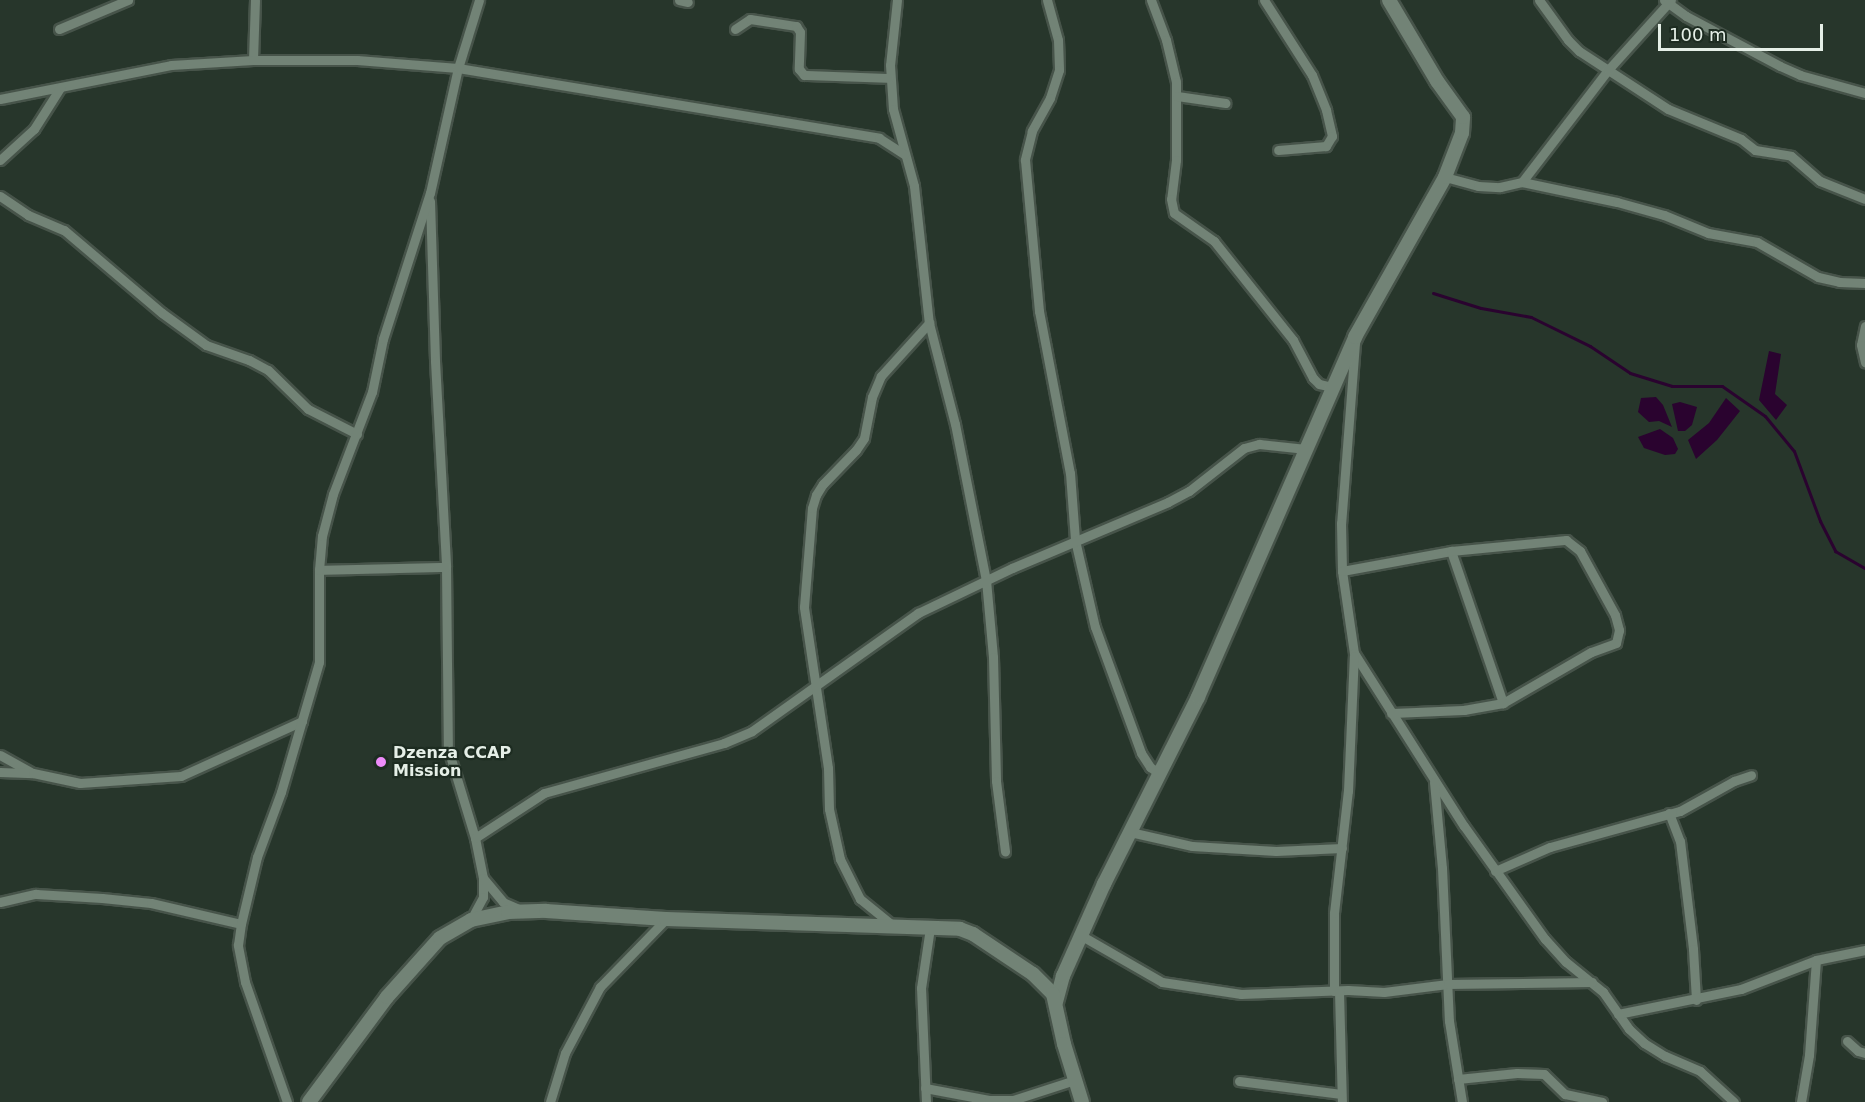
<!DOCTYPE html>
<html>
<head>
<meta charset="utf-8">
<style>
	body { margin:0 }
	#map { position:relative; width:1865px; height:1102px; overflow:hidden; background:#27362b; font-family:"DejaVu Sans",sans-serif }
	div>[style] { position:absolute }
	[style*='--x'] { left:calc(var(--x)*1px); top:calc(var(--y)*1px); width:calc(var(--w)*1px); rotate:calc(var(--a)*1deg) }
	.water>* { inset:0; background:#2a032f }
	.stream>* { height:3px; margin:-1.5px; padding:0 1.5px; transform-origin:1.5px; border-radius:1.5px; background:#2a032f }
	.roads { filter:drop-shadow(2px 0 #47544a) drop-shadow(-2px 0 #47544a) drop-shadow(0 2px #47544a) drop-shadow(0 -2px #47544a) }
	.street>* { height:9px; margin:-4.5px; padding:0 4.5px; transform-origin:4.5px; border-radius:4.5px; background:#728376 }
	.secondary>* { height:14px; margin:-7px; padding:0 7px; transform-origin:7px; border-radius:7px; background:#728376 }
	.dots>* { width:16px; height:16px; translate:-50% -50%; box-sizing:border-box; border:3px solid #1d2c21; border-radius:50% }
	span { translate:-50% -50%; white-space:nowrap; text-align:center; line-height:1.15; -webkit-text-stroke:4.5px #1d2c21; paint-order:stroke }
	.poi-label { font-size:16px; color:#e5efe7; font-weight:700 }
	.left { translate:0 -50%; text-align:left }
	.scale { position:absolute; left:1658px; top:24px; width:165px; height:27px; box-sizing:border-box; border:3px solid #e5efe7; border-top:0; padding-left:8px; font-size:18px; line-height:21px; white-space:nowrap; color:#e5efe7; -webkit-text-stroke:4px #1d2c21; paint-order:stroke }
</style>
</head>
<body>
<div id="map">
	<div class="water">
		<i style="clip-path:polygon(1769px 351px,1781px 354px,1775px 394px,1787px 405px,1776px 420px,1759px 400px)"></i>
		<i style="clip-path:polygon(1656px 397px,1663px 405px,1672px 427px,1659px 421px,1649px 422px,1638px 412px,1641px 398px)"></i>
		<i style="clip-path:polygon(1726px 398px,1740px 411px,1717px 440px,1696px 459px,1688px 440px,1709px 423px)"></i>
		<i style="clip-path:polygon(1680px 402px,1697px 407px,1692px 425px,1685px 431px,1678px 431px,1672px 404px)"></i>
		<i style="clip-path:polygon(1660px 429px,1673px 438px,1678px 449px,1675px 454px,1665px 455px,1644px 448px,1638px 437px)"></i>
	</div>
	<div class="stream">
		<i style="--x:1433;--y:293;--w:50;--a:17.4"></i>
		<i style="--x:1481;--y:308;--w:51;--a:10.2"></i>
		<i style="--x:1531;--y:317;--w:66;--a:26.2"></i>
		<i style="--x:1590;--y:346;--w:48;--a:34"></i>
		<i style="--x:1630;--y:373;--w:44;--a:17.2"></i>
		<i style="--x:1672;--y:386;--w:50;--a:0"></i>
		<i style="--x:1722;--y:386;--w:52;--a:34.9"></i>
		<i style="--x:1765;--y:416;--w:45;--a:50.4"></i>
		<i style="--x:1794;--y:451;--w:75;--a:69.6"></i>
		<i style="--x:1820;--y:521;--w:34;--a:63"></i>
		<i style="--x:1835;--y:551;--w:34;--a:30"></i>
	</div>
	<div class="roads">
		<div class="street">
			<i style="--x:679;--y:0;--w:9;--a:13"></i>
			<i style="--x:897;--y:0;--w:65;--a:96.1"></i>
			<i style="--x:890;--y:65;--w:44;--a:86.1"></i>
			<i style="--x:893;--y:109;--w:80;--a:74.7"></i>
			<i style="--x:914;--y:186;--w:138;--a:83.8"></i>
			<i style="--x:929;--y:323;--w:104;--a:75.6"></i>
			<i style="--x:955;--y:424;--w:159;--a:78.8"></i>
			<i style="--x:986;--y:580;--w:77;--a:84.8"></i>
			<i style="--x:993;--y:657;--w:124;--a:88.6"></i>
			<i style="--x:996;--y:781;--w:71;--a:82.7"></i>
			<i style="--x:1047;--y:0;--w:41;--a:74.6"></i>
			<i style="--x:1058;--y:40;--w:30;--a:88"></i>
			<i style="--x:1059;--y:70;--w:29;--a:108"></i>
			<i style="--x:1050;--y:98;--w:38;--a:119"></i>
			<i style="--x:1032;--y:131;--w:30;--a:104"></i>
			<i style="--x:1025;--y:160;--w:152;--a:84.7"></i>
			<i style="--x:1039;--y:311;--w:165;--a:79.2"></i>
			<i style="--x:1070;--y:473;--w:67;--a:85.7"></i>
			<i style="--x:1075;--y:540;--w:89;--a:77.1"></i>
			<i style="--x:1095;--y:627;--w:134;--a:69.9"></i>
			<i style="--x:1141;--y:753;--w:17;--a:57"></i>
			<i style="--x:1150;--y:767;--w:11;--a:34"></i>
			<i style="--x:1151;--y:0;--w:43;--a:69.4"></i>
			<i style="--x:1166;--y:40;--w:43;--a:76.6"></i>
			<i style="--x:1176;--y:82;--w:78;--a:90"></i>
			<i style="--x:1176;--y:160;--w:39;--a:97"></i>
			<i style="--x:1171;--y:199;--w:14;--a:78"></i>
			<i style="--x:1174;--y:213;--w:49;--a:35"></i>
			<i style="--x:1214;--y:241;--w:127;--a:51.4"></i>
			<i style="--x:1293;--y:340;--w:43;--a:62.2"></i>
			<i style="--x:1313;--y:378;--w:8;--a:45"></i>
			<i style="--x:1319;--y:384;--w:13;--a:13"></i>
			<i style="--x:1264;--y:0;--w:89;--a:57.4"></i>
			<i style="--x:1312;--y:75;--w:38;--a:68"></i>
			<i style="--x:1326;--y:110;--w:27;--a:77"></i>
			<i style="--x:1332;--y:136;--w:12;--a:121"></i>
			<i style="--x:1326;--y:146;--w:48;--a:175.2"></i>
			<i style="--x:1539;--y:0;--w:49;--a:54.1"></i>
			<i style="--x:1568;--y:40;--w:16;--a:45"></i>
			<i style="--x:1579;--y:51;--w:106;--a:33.1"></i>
			<i style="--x:1668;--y:109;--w:79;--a:22.3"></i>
			<i style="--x:1741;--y:139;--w:18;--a:38"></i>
			<i style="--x:1755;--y:150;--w:36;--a:9"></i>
			<i style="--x:1791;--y:156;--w:38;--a:41"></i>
			<i style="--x:1820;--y:181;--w:48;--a:21.8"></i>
			<i style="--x:1664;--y:0;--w:27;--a:36"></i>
			<i style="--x:1686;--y:16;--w:106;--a:28"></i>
			<i style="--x:1780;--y:66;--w:22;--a:24"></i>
			<i style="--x:1800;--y:75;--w:67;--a:15.5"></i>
			<i style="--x:59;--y:29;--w:75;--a:-22.8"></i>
			<i style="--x:735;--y:29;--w:18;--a:-34"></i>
			<i style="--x:750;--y:19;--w:47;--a:8.7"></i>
			<i style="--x:796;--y:26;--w:7;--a:56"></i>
			<i style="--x:800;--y:32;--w:37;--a:92"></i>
			<i style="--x:799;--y:69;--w:8;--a:50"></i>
			<i style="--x:804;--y:75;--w:85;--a:2"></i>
			<i style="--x:253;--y:60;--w:60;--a:-88.1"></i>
			<i style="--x:1177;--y:96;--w:49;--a:8.3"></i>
			<i style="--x:0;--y:99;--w:174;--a:-11.2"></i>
			<i style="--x:171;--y:65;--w:82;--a:-3.5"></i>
			<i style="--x:253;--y:60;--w:104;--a:0"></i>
			<i style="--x:357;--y:60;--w:101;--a:4.5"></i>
			<i style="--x:458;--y:68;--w:427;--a:9.4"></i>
			<i style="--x:879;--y:138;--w:30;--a:33"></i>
			<i style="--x:0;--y:160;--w:46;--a:-42.4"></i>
			<i style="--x:34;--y:129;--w:49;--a:-57.6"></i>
			<i style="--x:1445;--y:177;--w:34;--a:15"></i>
			<i style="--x:1478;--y:186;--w:22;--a:3"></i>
			<i style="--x:1500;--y:187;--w:23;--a:-13"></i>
			<i style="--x:1522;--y:182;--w:97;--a:11.9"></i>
			<i style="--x:1617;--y:202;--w:49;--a:15.5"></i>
			<i style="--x:1664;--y:215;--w:48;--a:22.2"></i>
			<i style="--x:1708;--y:233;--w:50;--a:10.4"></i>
			<i style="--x:1757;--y:242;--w:70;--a:29.8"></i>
			<i style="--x:1818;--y:277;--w:22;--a:13"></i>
			<i style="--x:1839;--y:282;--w:26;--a:2"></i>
			<i style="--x:1522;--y:182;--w:141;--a:-52.5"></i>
			<i style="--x:1608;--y:70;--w:94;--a:-48"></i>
			<i style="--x:0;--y:196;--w:34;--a:34"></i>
			<i style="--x:28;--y:215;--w:39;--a:23"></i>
			<i style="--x:64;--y:230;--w:128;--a:40.3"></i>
			<i style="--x:162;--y:313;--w:54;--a:36"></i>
			<i style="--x:206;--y:345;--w:46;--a:19.2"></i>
			<i style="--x:249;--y:360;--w:21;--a:28"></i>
			<i style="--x:268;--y:370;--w:56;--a:44.3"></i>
			<i style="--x:308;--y:409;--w:55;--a:27"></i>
			<i style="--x:430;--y:201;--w:160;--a:88.2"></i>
			<i style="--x:435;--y:361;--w:206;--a:86.9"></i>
			<i style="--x:446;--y:567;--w:182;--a:89.4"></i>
			<i style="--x:448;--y:749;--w:93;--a:73.1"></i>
			<i style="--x:475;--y:838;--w:41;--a:78.7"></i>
			<i style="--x:483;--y:878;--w:19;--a:90"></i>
			<i style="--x:483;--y:897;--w:26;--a:118"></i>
			<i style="--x:1865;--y:326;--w:19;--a:102"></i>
			<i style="--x:1861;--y:345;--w:18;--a:77"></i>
			<i style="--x:1355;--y:343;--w:181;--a:94.4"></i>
			<i style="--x:1341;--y:523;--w:48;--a:88.8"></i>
			<i style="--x:1342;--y:571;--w:83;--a:81.7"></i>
			<i style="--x:1354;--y:653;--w:205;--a:57.6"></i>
			<i style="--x:1464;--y:826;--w:139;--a:54.4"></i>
			<i style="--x:1545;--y:939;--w:31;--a:48"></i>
			<i style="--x:1566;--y:962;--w:48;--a:39"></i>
			<i style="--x:1603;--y:992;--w:45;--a:54.9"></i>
			<i style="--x:1629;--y:1029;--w:21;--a:43"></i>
			<i style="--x:1644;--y:1043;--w:25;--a:32"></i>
			<i style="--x:1665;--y:1056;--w:38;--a:23"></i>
			<i style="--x:1700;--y:1071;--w:46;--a:42.4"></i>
			<i style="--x:1451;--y:551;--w:161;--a:71.1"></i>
			<i style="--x:319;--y:570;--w:127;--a:-1.4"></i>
			<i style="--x:1342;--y:571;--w:111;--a:-10.4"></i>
			<i style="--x:1451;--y:551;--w:116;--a:-5.5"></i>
			<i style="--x:1566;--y:540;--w:18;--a:38"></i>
			<i style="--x:1580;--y:551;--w:73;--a:61.3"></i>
			<i style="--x:1615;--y:615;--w:16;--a:75"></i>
			<i style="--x:1619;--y:630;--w:13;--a:103"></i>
			<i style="--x:1616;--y:643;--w:27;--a:160"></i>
			<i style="--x:1591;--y:652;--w:102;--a:149.9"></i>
			<i style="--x:1503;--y:703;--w:40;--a:170"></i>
			<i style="--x:1464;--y:710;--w:73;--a:177.6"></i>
			<i style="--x:0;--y:755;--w:35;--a:29"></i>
			<i style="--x:0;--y:772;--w:33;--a:2"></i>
			<i style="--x:33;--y:773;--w:48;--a:12"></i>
			<i style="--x:80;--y:783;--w:101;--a:-4"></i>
			<i style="--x:181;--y:776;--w:133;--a:-24.4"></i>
			<i style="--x:1434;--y:782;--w:86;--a:84.7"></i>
			<i style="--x:1442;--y:868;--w:153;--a:87.4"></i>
			<i style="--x:1449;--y:1021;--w:82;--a:80.9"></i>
			<i style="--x:1669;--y:813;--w:30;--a:69"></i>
			<i style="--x:1680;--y:841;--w:109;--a:83.1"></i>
			<i style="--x:1693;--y:949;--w:51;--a:86.6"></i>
			<i style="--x:1130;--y:832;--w:64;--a:12.7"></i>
			<i style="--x:1192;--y:846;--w:84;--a:3.4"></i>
			<i style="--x:1276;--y:851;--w:66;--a:-2.6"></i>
			<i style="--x:475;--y:838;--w:82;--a:-33.1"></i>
			<i style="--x:544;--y:793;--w:187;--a:-15.5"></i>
			<i style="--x:724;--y:743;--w:30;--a:-23"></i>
			<i style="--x:752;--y:731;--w:204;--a:-35.4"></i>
			<i style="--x:918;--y:613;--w:104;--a:-25.6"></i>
			<i style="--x:1012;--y:568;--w:169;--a:-22.9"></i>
			<i style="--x:1168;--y:502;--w:24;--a:-28"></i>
			<i style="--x:1189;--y:491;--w:70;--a:-38"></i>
			<i style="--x:1244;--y:448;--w:16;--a:-15"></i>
			<i style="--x:1259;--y:444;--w:47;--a:6.1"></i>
			<i style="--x:1495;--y:871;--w:60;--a:-23.6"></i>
			<i style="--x:1550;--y:847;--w:135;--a:-15.5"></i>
			<i style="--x:1680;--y:811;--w:62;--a:-29.1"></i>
			<i style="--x:1734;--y:781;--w:18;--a:-19"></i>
			<i style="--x:483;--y:878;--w:31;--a:50"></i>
			<i style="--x:503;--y:902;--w:17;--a:24"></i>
			<i style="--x:0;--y:902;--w:37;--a:-13"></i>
			<i style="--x:36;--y:894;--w:66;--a:3.5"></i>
			<i style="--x:102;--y:898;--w:49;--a:5.8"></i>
			<i style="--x:151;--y:903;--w:92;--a:13.1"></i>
			<i style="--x:891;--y:924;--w:40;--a:-141"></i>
			<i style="--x:860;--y:899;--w:45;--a:-116.6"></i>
			<i style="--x:840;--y:859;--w:51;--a:-102.4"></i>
			<i style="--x:829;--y:809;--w:41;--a:-91.4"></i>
			<i style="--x:828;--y:768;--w:163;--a:-98.5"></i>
			<i style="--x:804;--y:607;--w:99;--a:-85.4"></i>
			<i style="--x:812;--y:508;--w:14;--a:-73"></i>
			<i style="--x:816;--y:495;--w:13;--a:-58"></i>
			<i style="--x:823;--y:484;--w:47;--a:-45.9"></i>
			<i style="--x:856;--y:450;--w:14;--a:-56"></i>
			<i style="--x:864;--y:438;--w:42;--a:-79"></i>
			<i style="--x:872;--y:397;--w:23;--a:-67"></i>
			<i style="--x:881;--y:376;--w:72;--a:-47.8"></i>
			<i style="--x:1082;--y:936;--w:92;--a:29.9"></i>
			<i style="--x:1162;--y:982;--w:80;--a:8.6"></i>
			<i style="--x:1241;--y:994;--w:107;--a:-2.1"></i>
			<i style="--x:1348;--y:990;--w:36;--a:3"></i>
			<i style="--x:1384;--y:992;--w:64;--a:-7.1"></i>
			<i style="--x:1448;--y:984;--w:144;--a:-0.8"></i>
			<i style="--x:1334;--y:991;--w:78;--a:-90"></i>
			<i style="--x:1334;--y:913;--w:123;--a:-83.5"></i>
			<i style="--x:1348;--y:791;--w:135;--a:-87.5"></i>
			<i style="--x:1339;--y:991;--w:111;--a:88.5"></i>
			<i style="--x:1618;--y:1014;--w:126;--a:-11.5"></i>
			<i style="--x:1741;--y:989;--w:80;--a:-21.1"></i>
			<i style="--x:1816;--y:960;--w:50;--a:-11.5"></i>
			<i style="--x:1847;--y:1041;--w:15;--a:42"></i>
			<i style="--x:1858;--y:1051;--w:7;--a:16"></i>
			<i style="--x:1458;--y:1079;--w:59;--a:-5.8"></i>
			<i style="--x:1517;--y:1073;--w:27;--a:2"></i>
			<i style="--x:1544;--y:1074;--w:29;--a:44"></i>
			<i style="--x:1565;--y:1094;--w:38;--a:12"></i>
			<i style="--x:1239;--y:1081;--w:103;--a:7.3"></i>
			<i style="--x:925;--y:1088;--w:65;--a:10.6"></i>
			<i style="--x:989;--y:1100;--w:24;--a:0"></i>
			<i style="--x:1013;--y:1100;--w:65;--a:-17.9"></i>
			<i style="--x:287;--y:1102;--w:127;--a:-109.3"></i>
			<i style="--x:245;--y:982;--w:38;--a:-101"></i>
			<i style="--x:238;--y:945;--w:21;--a:-82"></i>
			<i style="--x:241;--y:924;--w:69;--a:-76.6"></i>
			<i style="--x:257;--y:857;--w:69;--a:-69.7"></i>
			<i style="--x:281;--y:792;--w:135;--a:-73.7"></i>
			<i style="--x:319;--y:662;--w:92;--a:-90"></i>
			<i style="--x:319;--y:570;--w:34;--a:-85"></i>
			<i style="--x:322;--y:536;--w:43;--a:-75.3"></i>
			<i style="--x:333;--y:494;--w:109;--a:-69.1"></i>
			<i style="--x:372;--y:392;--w:54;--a:-78.3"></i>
			<i style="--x:383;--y:339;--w:153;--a:-72.2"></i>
			<i style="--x:430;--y:193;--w:128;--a:-77.4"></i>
			<i style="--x:458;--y:68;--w:71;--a:-72.8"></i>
			<i style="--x:550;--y:1102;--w:51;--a:-73"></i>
			<i style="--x:565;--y:1053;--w:75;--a:-62.1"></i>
			<i style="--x:600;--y:987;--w:95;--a:-45.9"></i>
			<i style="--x:926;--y:1102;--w:114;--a:-92.5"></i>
			<i style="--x:921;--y:988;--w:61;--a:-81.5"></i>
			<i style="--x:1801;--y:1102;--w:48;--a:-80.3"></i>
			<i style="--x:1809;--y:1055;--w:95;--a:-85.8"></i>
		</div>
		<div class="secondary">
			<i style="--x:1056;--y:1002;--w:27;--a:-75"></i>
			<i style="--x:1063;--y:976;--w:101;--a:-66"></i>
			<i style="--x:1104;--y:884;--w:209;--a:-63.3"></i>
			<i style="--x:1198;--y:697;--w:393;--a:-66.4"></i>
			<i style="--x:1355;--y:337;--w:184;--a:-60.6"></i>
			<i style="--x:1445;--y:177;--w:47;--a:-68.9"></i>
			<i style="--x:1462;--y:133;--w:16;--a:-86"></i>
			<i style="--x:1463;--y:117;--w:44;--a:-125.8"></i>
			<i style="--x:1437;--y:81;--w:94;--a:-120.7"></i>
			<i style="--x:309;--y:1102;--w:131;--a:-53.4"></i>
			<i style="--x:387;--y:997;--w:79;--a:-48.1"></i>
			<i style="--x:440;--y:938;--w:36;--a:-30"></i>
			<i style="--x:471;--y:920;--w:38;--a:-12"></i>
			<i style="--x:508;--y:912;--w:38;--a:-2"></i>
			<i style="--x:546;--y:911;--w:120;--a:3.8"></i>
			<i style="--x:666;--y:919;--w:294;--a:1.9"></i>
			<i style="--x:960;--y:929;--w:14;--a:21"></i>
			<i style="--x:973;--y:934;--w:72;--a:33.7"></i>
			<i style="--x:1033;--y:974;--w:28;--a:45"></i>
			<i style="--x:1053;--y:994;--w:51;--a:77.6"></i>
			<i style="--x:1064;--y:1044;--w:61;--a:72.8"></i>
		</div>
	</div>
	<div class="dots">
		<i style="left:381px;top:762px;background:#ed8cf9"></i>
	</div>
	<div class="poi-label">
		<span class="left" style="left:393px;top:762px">Dzenza CCAP<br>Mission</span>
	</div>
	<div class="scale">100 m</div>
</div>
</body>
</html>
